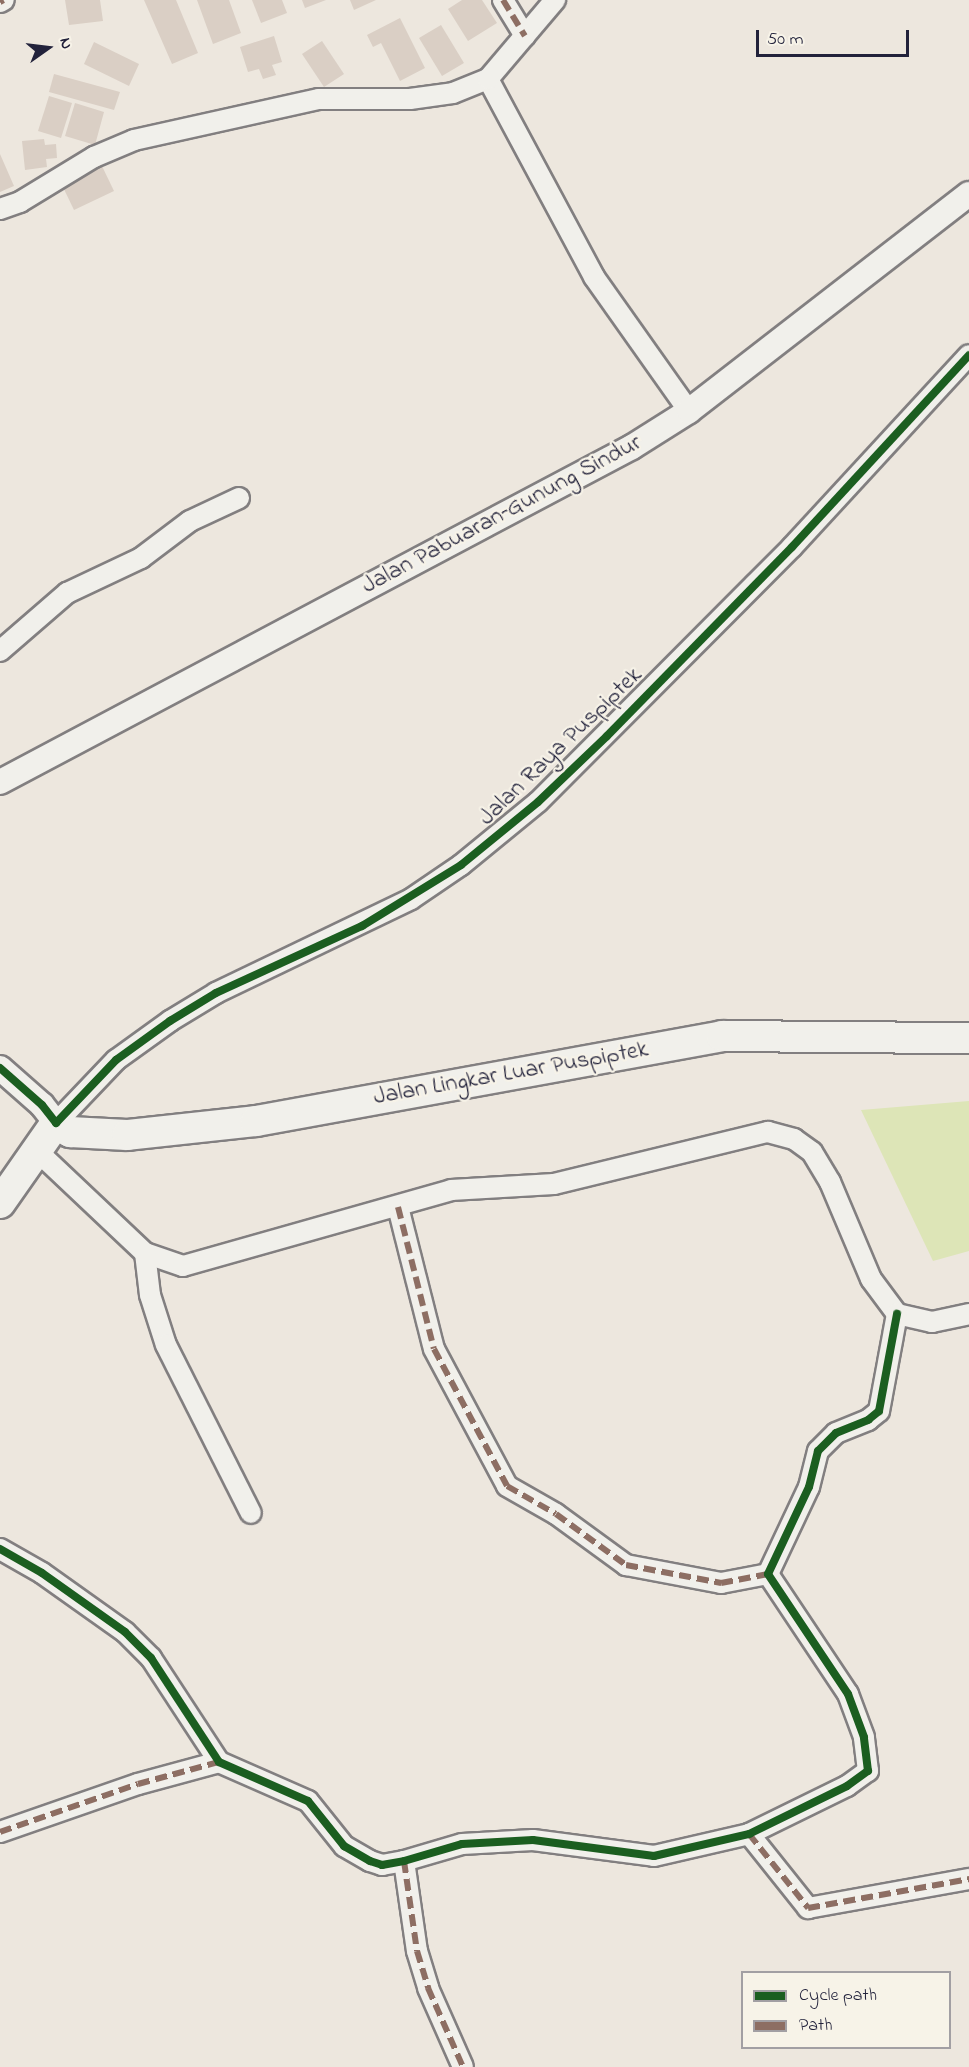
<!DOCTYPE html>
<html>
<head>
<meta charset="utf-8">
<style>
	body { margin:0 }
	#map { position:relative; width:969px; height:2067px; overflow:hidden; background:#ede7de; font-family:"Indie Flower",sans-serif }
	div>[style] { position:absolute }
	[style*='--x'] { left:calc(var(--x)*1px); top:calc(var(--y)*1px); width:calc(var(--w)*1px); rotate:calc(var(--a)*1deg) }
	.green>* { inset:0; background:#dde5b7 }
	.building>* { inset:0; background:#dacfc5 }
	.roads { filter:drop-shadow(2px 0 #827f80) drop-shadow(-2px 0 #827f80) drop-shadow(0 2px #827f80) drop-shadow(0 -2px #827f80) }
	.minor>* { height:20px; margin:-10px; padding:0 10px; transform-origin:10px; border-radius:10px; background:#f1f0eb }
	.tertiary>* { height:24px; margin:-12px; padding:0 12px; transform-origin:12px; border-radius:12px; background:#f1f0eb }
	.primary>* { height:30px; margin:-15px; padding:0 15px; transform-origin:15px; border-radius:15px; background:#f1f0eb }
	.quiet>* { height:6px; margin-top:-3px; transform-origin:0; background:repeating-linear-gradient(90deg,#8d6e63 0 12px,transparent 0 18px) }
	.cycleway>* { height:8px; margin:-4px; padding:0 4px; transform-origin:4px; border-radius:4px; background:#1b5e20 }
	span { translate:-50% -50%; white-space:nowrap; text-align:center; line-height:1.15; -webkit-text-stroke:4.5px #f7f3e8; paint-order:stroke }
	.street-label { font-size:24px; color:#22223b }
	.legend { position:absolute; left:741px; top:1971px; width:210px; height:78px; box-sizing:border-box; background:#f7f3e8; border:2px solid #a29fa3; margin:0; padding:8px 10px; list-style:none; font-size:18px; color:#22223b }
	.legend li { display:flex; align-items:center; gap:12px; height:30px }
	.legend b { width:30px; border:2px solid #a29fa3 }
	.north { position:absolute; left:18px; top:18px; width:60px; height:60px; -webkit-text-stroke:4px #f7f3e8; paint-order:stroke; rotate:76deg; font-size:16px; font-weight:700; line-height:24px; text-align:center; color:#22223b }
	.north::after { content:''; display:block; margin:auto; width:21px; height:27px; background:#22223b; clip-path:polygon(50% 0,100% 100%,50% 72%,0 100%) }
	.scale { position:absolute; left:756px; top:30px; width:153px; height:27px; box-sizing:border-box; border:3px solid #22223b; border-top:0; padding-left:8px; font-size:18px; line-height:21px; white-space:nowrap; color:#22223b; -webkit-text-stroke:4px #f7f3e8; paint-order:stroke }
</style>
</head>
<body>
<div id="map">
	<div class="green">
		<i style="clip-path:polygon(969px 1101px,969px 1251px,933px 1261px,861px 1110px)"></i>
	</div>
	<div class="building">
		<i style="clip-path:polygon(65px 0,100px 0,103px 21px,69px 25px)"></i>
		<i style="clip-path:polygon(144px 0,176px 0,198px 53px,172px 64px)"></i>
		<i style="clip-path:polygon(197px 0,229px 0,241px 33px,213px 44px)"></i>
		<i style="clip-path:polygon(252px 0,282px 0,287px 13px,261px 23px)"></i>
		<i style="clip-path:polygon(302px 0,326px 0,305px 8px)"></i>
		<i style="clip-path:polygon(350px 0,376px 0,354px 10px)"></i>
		<i style="clip-path:polygon(462px 0,482px 0,497px 23px,468px 41px,448px 9px)"></i>
		<i style="clip-path:polygon(400px 18px,425px 68px,400px 81px,381px 43px,373px 47px,367px 35px)"></i>
		<i style="clip-path:polygon(441px 25px,464px 63px,442px 76px,419px 38px)"></i>
		<i style="clip-path:polygon(274px 36px,282px 62px,272px 65px,276px 75px,263px 79px,259px 69px,248px 72px,240px 47px)"></i>
		<i style="clip-path:polygon(322px 41px,344px 74px,324px 87px,302px 54px)"></i>
		<i style="clip-path:polygon(94px 42px,139px 64px,129px 86px,84px 64px)"></i>
		<i style="clip-path:polygon(54px 74px,120px 92px,114px 110px,49px 92px)"></i>
		<i style="clip-path:polygon(49px 96px,72px 103px,61px 138px,38px 131px)"></i>
		<i style="clip-path:polygon(75px 103px,104px 112px,95px 145px,65px 136px)"></i>
		<i style="clip-path:polygon(44px 139px,45px 145px,56px 144px,57px 158px,46px 159px,47px 167px,25px 170px,22px 141px)"></i>
		<i style="clip-path:polygon(0 154px,14px 186px,0 192px)"></i>
		<i style="clip-path:polygon(101px 164px,114px 191px,74px 210px,61px 183px)"></i>
	</div>
	<div class="roads">
		<div class="minor">
			<i style="--x:503;--y:0;--w:42;--a:58.6"></i>
			<i style="--x:0;--y:2;--w:4;--a:-27"></i>
			<i style="--x:488;--y:79;--w:225;--a:61.8"></i>
			<i style="--x:594;--y:277;--w:164;--a:54.7"></i>
			<i style="--x:0;--y:209;--w:21;--a:-19"></i>
			<i style="--x:20;--y:202;--w:87;--a:-31.3"></i>
			<i style="--x:94;--y:157;--w:43;--a:-23"></i>
			<i style="--x:134;--y:140;--w:189;--a:-12.5"></i>
			<i style="--x:319;--y:99;--w:91;--a:0"></i>
			<i style="--x:410;--y:99;--w:43;--a:-7.9"></i>
			<i style="--x:453;--y:93;--w:38;--a:-22"></i>
			<i style="--x:488;--y:79;--w:104;--a:-49.7"></i>
			<i style="--x:0;--y:651;--w:89;--a:-40.9"></i>
			<i style="--x:67;--y:593;--w:82;--a:-25.3"></i>
			<i style="--x:141;--y:558;--w:61;--a:-37.1"></i>
			<i style="--x:190;--y:521;--w:54;--a:-25.1"></i>
			<i style="--x:56;--y:1123;--w:87;--a:-46.4"></i>
			<i style="--x:116;--y:1060;--w:67;--a:-35.8"></i>
			<i style="--x:170;--y:1021;--w:54;--a:-31.3"></i>
			<i style="--x:216;--y:993;--w:216;--a:-25.7"></i>
			<i style="--x:411;--y:899;--w:60;--a:-34.2"></i>
			<i style="--x:461;--y:865;--w:99;--a:-39.3"></i>
			<i style="--x:538;--y:802;--w:360;--a:-45.1"></i>
			<i style="--x:792;--y:547;--w:261;--a:-47.3"></i>
			<i style="--x:36;--y:1150;--w:150;--a:43.4"></i>
			<i style="--x:145;--y:1253;--w:40;--a:18.9"></i>
			<i style="--x:183;--y:1266;--w:279;--a:-15.8"></i>
			<i style="--x:451;--y:1190;--w:103;--a:-3.3"></i>
			<i style="--x:554;--y:1184;--w:220;--a:-13.7"></i>
			<i style="--x:768;--y:1132;--w:27;--a:15"></i>
			<i style="--x:794;--y:1139;--w:22;--a:36"></i>
			<i style="--x:812;--y:1152;--w:35;--a:59"></i>
			<i style="--x:830;--y:1182;--w:105;--a:67.1"></i>
			<i style="--x:871;--y:1279;--w:44;--a:53.4"></i>
			<i style="--x:897;--y:1314;--w:36;--a:13"></i>
			<i style="--x:932;--y:1322;--w:38;--a:-12"></i>
			<i style="--x:398;--y:1207;--w:146;--a:75.8"></i>
			<i style="--x:434;--y:1349;--w:155;--a:61.9"></i>
			<i style="--x:507;--y:1486;--w:56;--a:29.7"></i>
			<i style="--x:556;--y:1514;--w:87;--a:36.1"></i>
			<i style="--x:626;--y:1565;--w:97;--a:10.7"></i>
			<i style="--x:721;--y:1583;--w:48;--a:-10.8"></i>
			<i style="--x:145;--y:1253;--w:42;--a:83.2"></i>
			<i style="--x:150;--y:1295;--w:52;--a:72.3"></i>
			<i style="--x:166;--y:1345;--w:188;--a:63.2"></i>
			<i style="--x:0;--y:1549;--w:48;--a:29.7"></i>
			<i style="--x:42;--y:1573;--w:102;--a:35.4"></i>
			<i style="--x:125;--y:1632;--w:37;--a:45"></i>
			<i style="--x:151;--y:1658;--w:124;--a:56.8"></i>
			<i style="--x:219;--y:1762;--w:97;--a:23.7"></i>
			<i style="--x:308;--y:1801;--w:58;--a:51.3"></i>
			<i style="--x:344;--y:1846;--w:30;--a:30"></i>
			<i style="--x:370;--y:1861;--w:13;--a:18"></i>
			<i style="--x:382;--y:1865;--w:22;--a:-10"></i>
			<i style="--x:404;--y:1861;--w:60;--a:-16.3"></i>
			<i style="--x:462;--y:1844;--w:71;--a:-3.2"></i>
			<i style="--x:533;--y:1840;--w:122;--a:7.5"></i>
			<i style="--x:654;--y:1856;--w:98;--a:-13"></i>
			<i style="--x:749;--y:1834;--w:109;--a:-26.1"></i>
			<i style="--x:847;--y:1786;--w:26;--a:-36"></i>
			<i style="--x:868;--y:1771;--w:34;--a:-97"></i>
			<i style="--x:864;--y:1737;--w:46;--a:-110.4"></i>
			<i style="--x:848;--y:1694;--w:144;--a:-123.7"></i>
			<i style="--x:768;--y:1574;--w:96;--a:-64.8"></i>
			<i style="--x:809;--y:1487;--w:37;--a:-76"></i>
			<i style="--x:818;--y:1451;--w:25;--a:-45"></i>
			<i style="--x:836;--y:1433;--w:35;--a:-22"></i>
			<i style="--x:868;--y:1420;--w:14;--a:-39"></i>
			<i style="--x:879;--y:1411;--w:99;--a:-79.5"></i>
			<i style="--x:0;--y:1832;--w:146;--a:-19.2"></i>
			<i style="--x:138;--y:1784;--w:84;--a:-15.2"></i>
			<i style="--x:749;--y:1834;--w:95;--a:51.4"></i>
			<i style="--x:808;--y:1908;--w:164;--a:-10.2"></i>
			<i style="--x:404;--y:1861;--w:91;--a:81.8"></i>
			<i style="--x:417;--y:1951;--w:39;--a:73"></i>
			<i style="--x:428;--y:1988;--w:86;--a:66.1"></i>
		</div>
		<div class="tertiary">
			<i style="--x:0;--y:782;--w:715;--a:-27.93"></i>
			<i style="--x:632;--y:447;--w:67;--a:-32.3"></i>
			<i style="--x:689;--y:411;--w:354;--a:-37.8"></i>
			<i style="--x:0;--y:1068;--w:56;--a:41.4"></i>
			<i style="--x:42;--y:1105;--w:23;--a:52"></i>
		</div>
		<div class="primary">
			<i style="--x:0;--y:1203;--w:98;--a:-55"></i>
			<i style="--x:56;--y:1123;--w:17;--a:33"></i>
			<i style="--x:70;--y:1132;--w:57;--a:3"></i>
			<i style="--x:127;--y:1135;--w:130;--a:-6.2"></i>
			<i style="--x:256;--y:1121;--w:474;--a:-10.3"></i>
			<i style="--x:722;--y:1036;--w:247;--a:0.5"></i>
		</div>
	</div>
	<div class="quiet">
		<i style="--x:503;--y:0;--w:42;--a:58.6"></i>
		<i style="--x:0;--y:2;--w:4;--a:-27"></i>
		<i style="--x:398;--y:1207;--w:146;--a:75.8"></i>
		<i style="--x:434;--y:1349;--w:155;--a:61.9"></i>
		<i style="--x:507;--y:1486;--w:56;--a:29.7"></i>
		<i style="--x:556;--y:1514;--w:87;--a:36.1"></i>
		<i style="--x:626;--y:1565;--w:97;--a:10.7"></i>
		<i style="--x:721;--y:1583;--w:48;--a:-10.8"></i>
		<i style="--x:0;--y:1832;--w:146;--a:-19.2"></i>
		<i style="--x:138;--y:1784;--w:84;--a:-15.2"></i>
		<i style="--x:749;--y:1834;--w:95;--a:51.4"></i>
		<i style="--x:808;--y:1908;--w:164;--a:-10.2"></i>
		<i style="--x:404;--y:1861;--w:91;--a:81.8"></i>
		<i style="--x:417;--y:1951;--w:39;--a:73"></i>
		<i style="--x:428;--y:1988;--w:86;--a:66.1"></i>
	</div>
	<div class="cycleway">
		<i style="--x:0;--y:1068;--w:56;--a:41.4"></i>
		<i style="--x:42;--y:1105;--w:23;--a:52"></i>
		<i style="--x:56;--y:1123;--w:87;--a:-46.4"></i>
		<i style="--x:116;--y:1060;--w:67;--a:-35.8"></i>
		<i style="--x:170;--y:1021;--w:54;--a:-31.3"></i>
		<i style="--x:216;--y:993;--w:161;--a:-24.7"></i>
		<i style="--x:362;--y:926;--w:116;--a:-31.6"></i>
		<i style="--x:461;--y:865;--w:99;--a:-39.3"></i>
		<i style="--x:538;--y:802;--w:95;--a:-43.7"></i>
		<i style="--x:607;--y:736;--w:264;--a:-45.6"></i>
		<i style="--x:792;--y:547;--w:261;--a:-47.3"></i>
		<i style="--x:0;--y:1549;--w:48;--a:29.7"></i>
		<i style="--x:42;--y:1573;--w:102;--a:35.4"></i>
		<i style="--x:125;--y:1632;--w:37;--a:45"></i>
		<i style="--x:151;--y:1658;--w:124;--a:56.8"></i>
		<i style="--x:219;--y:1762;--w:97;--a:23.7"></i>
		<i style="--x:308;--y:1801;--w:58;--a:51.3"></i>
		<i style="--x:344;--y:1846;--w:30;--a:30"></i>
		<i style="--x:370;--y:1861;--w:13;--a:18"></i>
		<i style="--x:382;--y:1865;--w:22;--a:-10"></i>
		<i style="--x:404;--y:1861;--w:60;--a:-16.3"></i>
		<i style="--x:462;--y:1844;--w:71;--a:-3.2"></i>
		<i style="--x:533;--y:1840;--w:122;--a:7.5"></i>
		<i style="--x:654;--y:1856;--w:98;--a:-13"></i>
		<i style="--x:749;--y:1834;--w:109;--a:-26.1"></i>
		<i style="--x:847;--y:1786;--w:26;--a:-36"></i>
		<i style="--x:868;--y:1771;--w:34;--a:-97"></i>
		<i style="--x:864;--y:1737;--w:46;--a:-110.4"></i>
		<i style="--x:848;--y:1694;--w:144;--a:-123.7"></i>
		<i style="--x:768;--y:1574;--w:96;--a:-64.8"></i>
		<i style="--x:809;--y:1487;--w:37;--a:-76"></i>
		<i style="--x:818;--y:1451;--w:25;--a:-45"></i>
		<i style="--x:836;--y:1433;--w:35;--a:-22"></i>
		<i style="--x:868;--y:1420;--w:14;--a:-39"></i>
		<i style="--x:879;--y:1411;--w:99;--a:-79.5"></i>
	</div>
	<div class="street-label">
		<span style="left:502px;top:515px;rotate:-28deg">Jalan Pabuaran–Gunung Sindur</span>
		<span style="left:561px;top:747px;rotate:-44deg">Jalan Raya Puspiptek</span>
		<span style="left:511px;top:1074px;rotate:-10deg">Jalan Lingkar Luar Puspiptek</span>
	</div>
	<ul class="legend">
	<li><b style="height:8px;background:#1b5e20"></b>Cycle path</li>
	<li><b style="height:8px;background:#8d6e63"></b>Path</li>
	</ul>
	<div class="north">N</div>
	<div class="scale">50 m</div>
</div>
</body>
</html>
